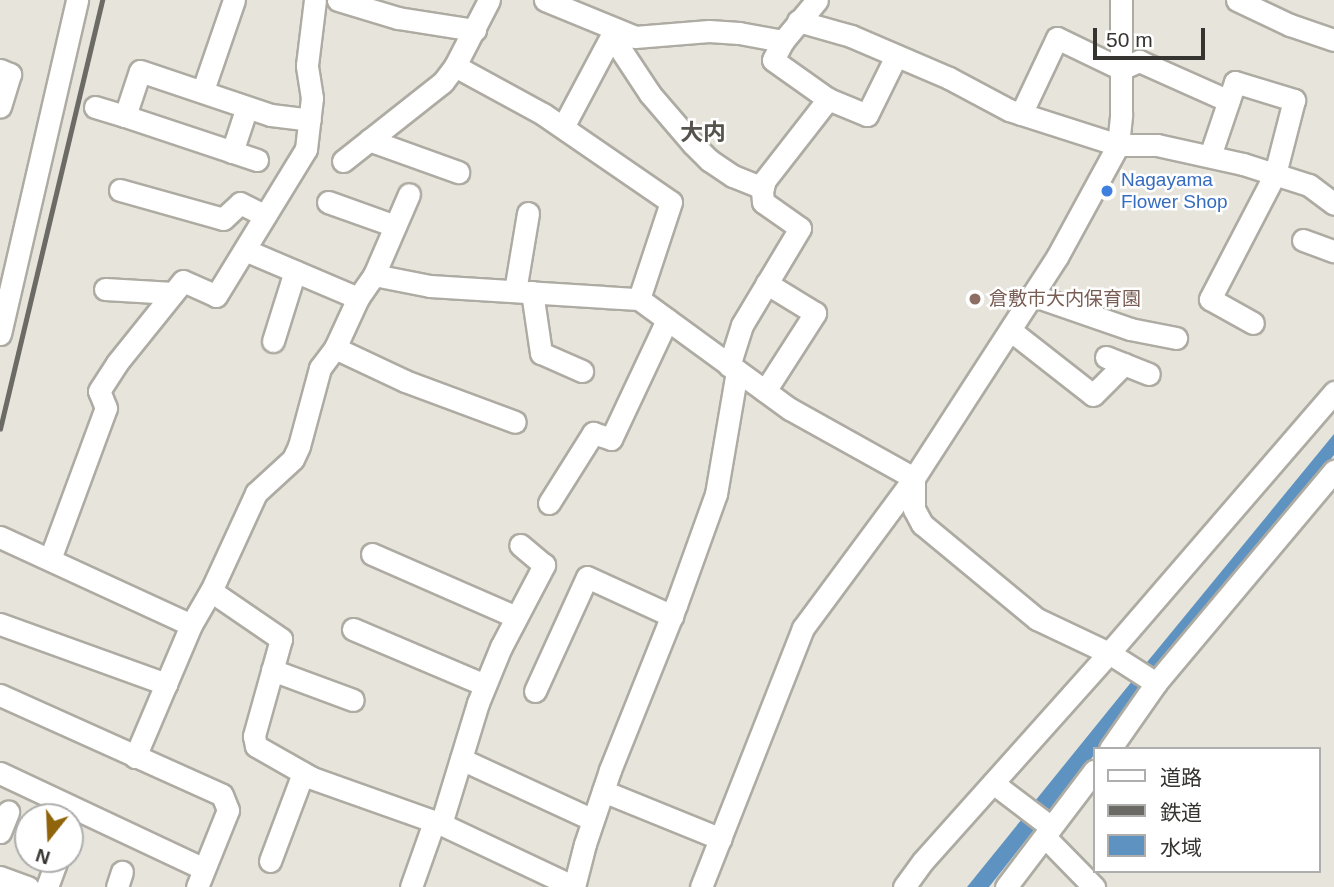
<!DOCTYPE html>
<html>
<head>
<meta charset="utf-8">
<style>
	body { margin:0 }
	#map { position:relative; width:1334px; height:887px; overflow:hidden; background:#e7e4db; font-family:Helvetica,"Noto Sans JP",sans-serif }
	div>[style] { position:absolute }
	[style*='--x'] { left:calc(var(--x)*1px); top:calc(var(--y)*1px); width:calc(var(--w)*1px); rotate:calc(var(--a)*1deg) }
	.water>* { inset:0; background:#5e93c1 }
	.roads { filter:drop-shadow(2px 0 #aeaba3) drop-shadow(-2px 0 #aeaba3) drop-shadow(0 2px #aeaba3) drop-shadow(0 -2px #aeaba3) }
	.minor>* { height:21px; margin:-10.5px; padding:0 10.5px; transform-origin:10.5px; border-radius:10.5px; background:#fff }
	.rail>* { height:4.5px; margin:-2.25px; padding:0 2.25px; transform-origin:2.25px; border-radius:2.25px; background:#6b6a65 }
	.dots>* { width:19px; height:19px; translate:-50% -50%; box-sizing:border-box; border:4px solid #fff; border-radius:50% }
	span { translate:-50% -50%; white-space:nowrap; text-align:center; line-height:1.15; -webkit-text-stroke:5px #fff; paint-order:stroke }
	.shop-label { font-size:19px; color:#366cbe }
	.left { translate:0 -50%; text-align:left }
	.education-label { font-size:19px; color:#785e54 }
	.quarter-label { font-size:23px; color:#55534c; font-weight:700 }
	.legend { position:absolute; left:1093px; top:747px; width:228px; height:126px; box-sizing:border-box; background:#fff; border:2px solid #aeaead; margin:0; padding:9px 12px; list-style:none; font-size:21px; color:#353431 }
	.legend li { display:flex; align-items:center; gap:14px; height:35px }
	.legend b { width:35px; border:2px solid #aeaead }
	.north { position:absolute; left:14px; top:803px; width:70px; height:70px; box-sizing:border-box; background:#fff; border:2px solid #aeaead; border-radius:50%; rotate:198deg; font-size:19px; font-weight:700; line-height:28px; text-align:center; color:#353431 }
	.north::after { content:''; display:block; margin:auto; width:24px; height:32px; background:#8f640b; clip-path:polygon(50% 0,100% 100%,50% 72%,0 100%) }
	.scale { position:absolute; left:1093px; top:28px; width:112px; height:32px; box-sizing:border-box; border:4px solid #353431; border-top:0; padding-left:9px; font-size:21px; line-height:24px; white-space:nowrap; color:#353431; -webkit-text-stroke:5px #fff; paint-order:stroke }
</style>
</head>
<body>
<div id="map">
	<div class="water">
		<i style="clip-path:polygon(1334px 434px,1334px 455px,1160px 673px,1143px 667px)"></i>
		<i style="clip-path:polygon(1137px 675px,1149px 688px,1100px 749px,1094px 749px,1094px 755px,1046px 815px,1031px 806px)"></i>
		<i style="clip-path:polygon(1026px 814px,1037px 826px,989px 887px,967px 887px)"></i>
	</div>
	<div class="roads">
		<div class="minor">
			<i style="--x:338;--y:0;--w:63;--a:16.7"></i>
			<i style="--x:398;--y:18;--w:78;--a:8.9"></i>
			<i style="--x:489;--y:0;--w:74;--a:117.3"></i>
			<i style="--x:455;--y:66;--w:100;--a:28.6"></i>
			<i style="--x:543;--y:114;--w:155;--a:34.5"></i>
			<i style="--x:671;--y:202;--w:102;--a:108.3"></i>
			<i style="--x:545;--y:0;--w:97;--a:22.3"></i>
			<i style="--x:635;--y:37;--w:74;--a:-4.6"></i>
			<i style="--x:709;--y:31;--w:30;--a:4"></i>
			<i style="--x:739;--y:33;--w:45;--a:10.3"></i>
			<i style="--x:783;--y:41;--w:53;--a:-50.3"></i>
			<i style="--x:1237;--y:0;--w:59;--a:25.3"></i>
			<i style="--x:1290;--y:25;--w:46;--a:18.8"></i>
			<i style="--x:798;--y:21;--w:55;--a:15.8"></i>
			<i style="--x:851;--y:36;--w:107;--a:23.2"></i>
			<i style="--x:949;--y:78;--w:68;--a:28.1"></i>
			<i style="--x:1009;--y:110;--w:114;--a:17.8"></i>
			<i style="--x:1118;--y:145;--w:39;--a:0"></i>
			<i style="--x:1157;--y:145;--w:88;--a:12.5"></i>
			<i style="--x:1243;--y:164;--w:69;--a:17.7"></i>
			<i style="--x:1309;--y:185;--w:31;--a:37"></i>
			<i style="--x:613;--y:38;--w:67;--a:56.5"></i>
			<i style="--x:650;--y:94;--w:66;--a:49.3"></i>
			<i style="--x:693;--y:144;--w:23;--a:45"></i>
			<i style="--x:709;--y:160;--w:29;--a:34"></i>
			<i style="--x:733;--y:176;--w:32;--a:22"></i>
			<i style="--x:783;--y:41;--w:21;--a:118"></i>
			<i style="--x:773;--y:60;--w:67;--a:35.3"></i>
			<i style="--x:828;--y:99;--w:42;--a:22.3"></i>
			<i style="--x:867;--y:115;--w:66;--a:-63.8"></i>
			<i style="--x:0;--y:70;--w:11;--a:22"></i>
			<i style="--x:10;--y:74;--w:34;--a:107"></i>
			<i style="--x:203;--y:90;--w:95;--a:-71"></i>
			<i style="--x:95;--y:107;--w:31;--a:17"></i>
			<i style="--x:1021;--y:114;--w:84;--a:-64.7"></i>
			<i style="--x:1057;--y:38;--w:71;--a:25.8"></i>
			<i style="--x:1121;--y:69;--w:20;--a:-24"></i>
			<i style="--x:1139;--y:61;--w:98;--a:24"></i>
			<i style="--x:563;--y:127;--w:111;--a:-62"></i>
			<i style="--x:369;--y:140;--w:95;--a:19.8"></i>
			<i style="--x:232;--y:152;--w:47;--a:-71.6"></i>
			<i style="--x:1210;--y:156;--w:78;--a:-71.3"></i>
			<i style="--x:1235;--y:82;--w:62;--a:17"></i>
			<i style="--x:1294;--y:100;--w:76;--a:104.4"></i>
			<i style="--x:1275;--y:174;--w:141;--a:117.5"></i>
			<i style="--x:1210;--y:299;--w:49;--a:29.2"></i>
			<i style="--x:257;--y:160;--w:139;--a:-161.6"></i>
			<i style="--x:125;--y:116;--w:47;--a:-71.6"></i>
			<i style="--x:140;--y:71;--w:138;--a:18.6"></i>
			<i style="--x:271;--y:115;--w:39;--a:7"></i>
			<i style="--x:343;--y:161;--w:127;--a:-38.3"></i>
			<i style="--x:443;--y:82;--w:20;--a:-53"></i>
			<i style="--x:120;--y:190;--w:107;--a:15.7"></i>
			<i style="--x:223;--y:219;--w:23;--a:-43"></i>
			<i style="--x:240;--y:203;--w:28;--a:27"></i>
			<i style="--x:328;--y:202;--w:71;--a:19.7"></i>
			<i style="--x:1303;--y:240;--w:33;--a:20"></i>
			<i style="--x:245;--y:250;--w:123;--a:23"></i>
			<i style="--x:374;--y:275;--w:57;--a:11.1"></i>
			<i style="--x:430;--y:286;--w:209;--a:3.6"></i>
			<i style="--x:639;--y:299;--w:187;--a:36.1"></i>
			<i style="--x:790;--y:409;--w:142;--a:29.1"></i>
			<i style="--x:105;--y:289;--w:68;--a:3.4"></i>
			<i style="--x:515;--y:291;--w:79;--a:-80.5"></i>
			<i style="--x:532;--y:292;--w:62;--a:81.6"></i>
			<i style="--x:541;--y:353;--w:45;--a:23.7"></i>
			<i style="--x:1032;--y:295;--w:104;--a:19.1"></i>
			<i style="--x:1130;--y:329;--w:47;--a:11.1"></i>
			<i style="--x:1010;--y:330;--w:105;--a:38.1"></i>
			<i style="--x:1093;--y:395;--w:44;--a:-45"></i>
			<i style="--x:0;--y:334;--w:343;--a:-77"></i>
			<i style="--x:273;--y:341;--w:73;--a:-72.6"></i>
			<i style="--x:335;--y:348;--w:77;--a:25.2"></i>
			<i style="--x:405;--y:381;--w:117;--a:20.4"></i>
			<i style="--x:1106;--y:357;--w:46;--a:21.6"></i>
			<i style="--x:729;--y:366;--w:43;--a:-72.4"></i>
			<i style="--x:742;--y:325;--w:113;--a:-59.1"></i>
			<i style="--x:800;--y:228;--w:45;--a:-144.9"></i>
			<i style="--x:763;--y:202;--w:11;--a:-95"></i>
			<i style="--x:762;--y:191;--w:11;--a:-75"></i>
			<i style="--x:765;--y:180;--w:103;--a:-52.1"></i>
			<i style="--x:765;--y:391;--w:93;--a:-57.3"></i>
			<i style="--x:815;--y:313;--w:57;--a:-148.5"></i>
			<i style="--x:914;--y:478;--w:31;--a:90"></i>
			<i style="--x:914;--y:509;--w:17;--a:62"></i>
			<i style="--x:922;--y:524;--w:149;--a:39.6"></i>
			<i style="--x:1037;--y:619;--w:80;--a:25.3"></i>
			<i style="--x:1109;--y:653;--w:56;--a:32.6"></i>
			<i style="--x:549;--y:503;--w:83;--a:-57.8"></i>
			<i style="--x:593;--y:433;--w:19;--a:18"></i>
			<i style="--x:611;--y:439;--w:132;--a:-64.8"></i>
			<i style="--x:0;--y:537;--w:210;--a:24.7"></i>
			<i style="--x:372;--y:554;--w:157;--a:23.6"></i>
			<i style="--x:50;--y:559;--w:161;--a:-69.7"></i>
			<i style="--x:106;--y:408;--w:18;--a:-112"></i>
			<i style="--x:99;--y:391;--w:33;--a:-57"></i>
			<i style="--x:117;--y:363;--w:105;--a:-51.2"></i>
			<i style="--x:183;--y:281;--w:36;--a:24"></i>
			<i style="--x:216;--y:296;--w:172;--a:-58.5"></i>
			<i style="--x:306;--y:149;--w:51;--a:-83.3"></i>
			<i style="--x:312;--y:98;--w:33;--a:-99"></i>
			<i style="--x:307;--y:65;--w:65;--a:-83"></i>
			<i style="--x:211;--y:591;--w:85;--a:34.4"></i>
			<i style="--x:281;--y:639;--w:101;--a:105.6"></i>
			<i style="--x:254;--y:736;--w:10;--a:79"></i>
			<i style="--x:256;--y:746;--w:64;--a:29.7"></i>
			<i style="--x:312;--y:778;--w:137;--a:19.6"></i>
			<i style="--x:441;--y:824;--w:147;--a:25.3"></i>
			<i style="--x:0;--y:624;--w:177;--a:19.9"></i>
			<i style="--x:353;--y:629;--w:143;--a:23"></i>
			<i style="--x:272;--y:670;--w:86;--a:20.3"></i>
			<i style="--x:535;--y:691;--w:125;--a:-65.5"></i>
			<i style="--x:587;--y:577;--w:94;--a:24.6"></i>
			<i style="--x:0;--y:695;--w:243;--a:24.2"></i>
			<i style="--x:222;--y:795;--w:16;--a:68"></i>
			<i style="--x:228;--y:810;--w:83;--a:111.9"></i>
			<i style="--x:1110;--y:749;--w:80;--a:-55.1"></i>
			<i style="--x:1156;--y:683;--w:277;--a:-50"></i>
			<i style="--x:135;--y:757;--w:143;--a:-67"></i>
			<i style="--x:191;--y:625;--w:39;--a:-60"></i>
			<i style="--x:211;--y:591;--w:108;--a:-65.3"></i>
			<i style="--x:256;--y:493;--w:50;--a:-42.6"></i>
			<i style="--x:293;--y:459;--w:14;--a:-65"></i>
			<i style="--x:299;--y:446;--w:81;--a:-74.9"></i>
			<i style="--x:320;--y:368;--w:25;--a:-53"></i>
			<i style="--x:335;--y:348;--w:55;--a:-65.3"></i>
			<i style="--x:358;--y:298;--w:28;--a:-55"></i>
			<i style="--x:374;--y:275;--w:88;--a:-66.6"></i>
			<i style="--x:461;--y:759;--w:145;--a:24.8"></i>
			<i style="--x:0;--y:773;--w:225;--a:25.2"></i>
			<i style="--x:993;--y:783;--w:73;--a:37.2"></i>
			<i style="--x:603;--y:791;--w:127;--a:22.1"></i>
			<i style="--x:441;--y:824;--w:127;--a:-73"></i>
			<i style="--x:478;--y:703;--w:61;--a:-67.7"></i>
			<i style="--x:501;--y:647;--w:93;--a:-62.3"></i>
			<i style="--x:544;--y:565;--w:31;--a:-140"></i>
			<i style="--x:0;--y:832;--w:22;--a:-68"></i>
			<i style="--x:1046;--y:838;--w:69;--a:45.6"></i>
			<i style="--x:270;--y:861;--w:94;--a:-69.4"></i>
			<i style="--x:0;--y:877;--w:30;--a:20"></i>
			<i style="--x:47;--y:887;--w:30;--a:-70"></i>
			<i style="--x:117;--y:887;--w:16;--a:-72"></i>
			<i style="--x:411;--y:887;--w:69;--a:-70.5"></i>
			<i style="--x:574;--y:887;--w:44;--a:-75.7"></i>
			<i style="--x:585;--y:844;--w:78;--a:-71.3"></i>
			<i style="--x:610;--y:770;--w:178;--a:-68.2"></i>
			<i style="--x:676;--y:605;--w:118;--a:-70.2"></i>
			<i style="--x:716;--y:494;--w:125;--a:-80.3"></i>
			<i style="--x:701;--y:887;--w:278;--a:-68.5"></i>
			<i style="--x:803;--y:628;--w:187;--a:-53.5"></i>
			<i style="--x:914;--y:478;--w:263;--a:-57.1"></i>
			<i style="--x:1057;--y:257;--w:128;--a:-61.4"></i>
			<i style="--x:1118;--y:145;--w:31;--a:-84"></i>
			<i style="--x:1121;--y:114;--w:114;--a:-90"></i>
			<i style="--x:904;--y:887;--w:32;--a:-54"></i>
			<i style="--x:923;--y:861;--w:279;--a:-48.2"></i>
			<i style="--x:1109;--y:653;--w:345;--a:-49.2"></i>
			<i style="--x:1006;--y:887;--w:146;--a:-52.8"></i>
		</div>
	</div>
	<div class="rail">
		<i style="--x:0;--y:429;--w:441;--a:-76.6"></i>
	</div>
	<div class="dots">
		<i style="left:1107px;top:191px;background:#3f7fe0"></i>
		<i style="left:975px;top:299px;background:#8d6e63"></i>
	</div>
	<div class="shop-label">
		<span class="left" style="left:1121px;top:191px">Nagayama<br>Flower Shop</span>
	</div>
	<div class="education-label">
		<span class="left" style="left:989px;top:299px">倉敷市大内保育園</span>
	</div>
	<div class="quarter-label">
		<span style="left:703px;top:132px">大内</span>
	</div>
	<ul class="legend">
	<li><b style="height:9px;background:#fff"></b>道路</li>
	<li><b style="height:9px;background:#6b6a65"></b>鉄道</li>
	<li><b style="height:19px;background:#5e93c1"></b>水域</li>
	</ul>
	<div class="north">N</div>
	<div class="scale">50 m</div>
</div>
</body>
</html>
